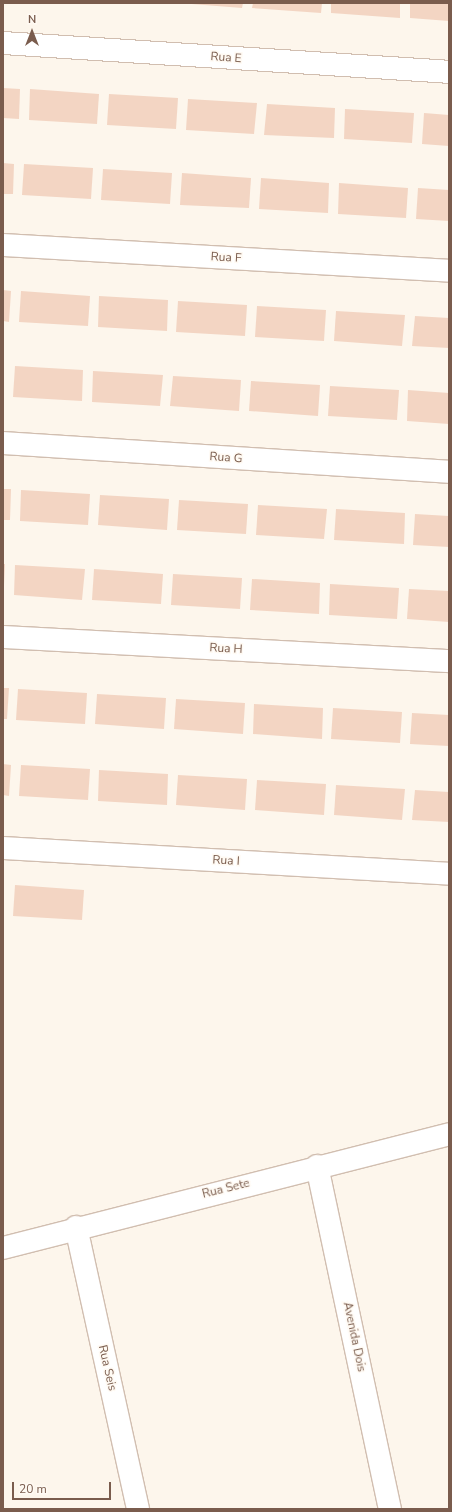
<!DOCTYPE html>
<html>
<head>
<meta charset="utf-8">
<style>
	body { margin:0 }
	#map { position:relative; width:452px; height:1512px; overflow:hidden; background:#fdf6ec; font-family:"Nunito Sans",sans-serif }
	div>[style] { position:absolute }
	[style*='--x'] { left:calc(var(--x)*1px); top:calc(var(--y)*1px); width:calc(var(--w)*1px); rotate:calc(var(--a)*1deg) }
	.building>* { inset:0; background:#f3d5c3 }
	.roads { filter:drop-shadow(1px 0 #d1beb0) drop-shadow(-1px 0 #d1beb0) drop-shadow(0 1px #d1beb0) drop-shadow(0 -1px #d1beb0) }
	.street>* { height:22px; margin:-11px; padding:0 11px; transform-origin:11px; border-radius:11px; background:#fff }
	span { translate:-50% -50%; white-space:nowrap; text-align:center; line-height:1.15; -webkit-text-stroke:3px #fffaf3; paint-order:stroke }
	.street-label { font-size:12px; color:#7a5c4d }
	.frame { position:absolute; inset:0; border:4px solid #7a5c4d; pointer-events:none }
	.north { position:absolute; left:12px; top:12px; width:40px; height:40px; -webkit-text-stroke:3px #fffaf3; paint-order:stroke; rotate:0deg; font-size:11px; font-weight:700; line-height:16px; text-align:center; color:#7a5c4d }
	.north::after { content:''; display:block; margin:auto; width:14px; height:18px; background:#7a5c4d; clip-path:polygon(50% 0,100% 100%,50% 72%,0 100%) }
	.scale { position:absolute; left:12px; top:1482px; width:99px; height:18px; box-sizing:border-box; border:2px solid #7a5c4d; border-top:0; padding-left:5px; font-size:12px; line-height:14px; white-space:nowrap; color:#7a5c4d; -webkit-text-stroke:3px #fffaf3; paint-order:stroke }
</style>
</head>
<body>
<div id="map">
	<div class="building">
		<i style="clip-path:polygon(179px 3px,243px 3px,242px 8px)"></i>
		<i style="clip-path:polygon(253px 3px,322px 3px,321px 13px,252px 8px)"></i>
		<i style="clip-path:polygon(331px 3px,400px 3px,400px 18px,331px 13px)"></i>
		<i style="clip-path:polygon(410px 3px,449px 3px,449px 21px,410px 18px)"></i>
		<i style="clip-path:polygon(3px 88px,20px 89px,19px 119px,3px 118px)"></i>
		<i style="clip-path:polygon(30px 89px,99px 94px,97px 124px,29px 120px)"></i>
		<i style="clip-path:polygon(109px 94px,178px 98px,176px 129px,107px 125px)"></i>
		<i style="clip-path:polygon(188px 99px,257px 103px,254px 134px,186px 130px)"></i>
		<i style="clip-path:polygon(267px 104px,335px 108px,334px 138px,264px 135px)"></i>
		<i style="clip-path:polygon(345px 109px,414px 113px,412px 143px,344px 139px)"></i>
		<i style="clip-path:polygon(424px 113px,449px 115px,449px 146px,422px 144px)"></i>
		<i style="clip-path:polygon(3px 163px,14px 164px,13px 194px,3px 194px)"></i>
		<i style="clip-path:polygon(24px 164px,93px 168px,91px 199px,22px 195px)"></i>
		<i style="clip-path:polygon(103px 169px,172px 173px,170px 204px,101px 200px)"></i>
		<i style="clip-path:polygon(182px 173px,251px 178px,249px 208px,180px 205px)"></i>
		<i style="clip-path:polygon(261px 178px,329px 183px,328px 213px,259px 209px)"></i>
		<i style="clip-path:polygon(339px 183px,408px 188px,406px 218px,338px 214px)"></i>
		<i style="clip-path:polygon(418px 188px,449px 190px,449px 221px,416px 219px)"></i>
		<i style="clip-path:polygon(3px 290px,11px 291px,9px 322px,3px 321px)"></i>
		<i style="clip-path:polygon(21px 291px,90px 296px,88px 326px,19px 322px)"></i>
		<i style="clip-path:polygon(99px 296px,168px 300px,167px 331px,98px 327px)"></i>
		<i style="clip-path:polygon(178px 301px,247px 305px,245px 336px,176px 332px)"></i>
		<i style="clip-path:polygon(257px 306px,326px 310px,324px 341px,255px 337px)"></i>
		<i style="clip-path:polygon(336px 311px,405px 315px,402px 346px,334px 341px)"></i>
		<i style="clip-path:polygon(415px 316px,449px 318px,449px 348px,412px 346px)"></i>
		<i style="clip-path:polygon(15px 366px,83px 370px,82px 401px,13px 397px)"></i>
		<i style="clip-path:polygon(93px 371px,163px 375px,160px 406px,92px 402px)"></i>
		<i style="clip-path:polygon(173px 376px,241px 380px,239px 411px,170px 406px)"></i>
		<i style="clip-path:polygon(251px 381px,320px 385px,318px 416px,249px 411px)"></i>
		<i style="clip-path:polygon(330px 386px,399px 390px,397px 420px,328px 416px)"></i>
		<i style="clip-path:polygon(408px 390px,449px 393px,449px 424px,407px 421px)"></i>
		<i style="clip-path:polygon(3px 489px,11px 489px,10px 520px,3px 520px)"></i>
		<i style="clip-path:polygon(21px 490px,90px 494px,88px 525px,20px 521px)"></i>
		<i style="clip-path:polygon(100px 495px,169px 499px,167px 530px,98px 525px)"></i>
		<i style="clip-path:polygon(179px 500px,248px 504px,246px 534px,177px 530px)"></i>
		<i style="clip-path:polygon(258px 505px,327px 509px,324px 539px,256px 535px)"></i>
		<i style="clip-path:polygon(336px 509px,405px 513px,404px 544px,334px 540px)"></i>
		<i style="clip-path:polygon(415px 514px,449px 516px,449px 547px,413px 545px)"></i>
		<i style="clip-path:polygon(3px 564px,5px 564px,4px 586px,3px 586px)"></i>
		<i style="clip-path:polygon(15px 565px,85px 569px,82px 600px,14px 595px)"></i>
		<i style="clip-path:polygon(94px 569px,163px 574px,161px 604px,92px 600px)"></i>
		<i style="clip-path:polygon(173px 574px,242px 578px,240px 609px,171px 605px)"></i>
		<i style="clip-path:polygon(252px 579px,320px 583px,319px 614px,250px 610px)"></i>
		<i style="clip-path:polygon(330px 584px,399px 588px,397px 619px,329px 615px)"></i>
		<i style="clip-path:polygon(409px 589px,449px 591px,449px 622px,407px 619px)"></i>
		<i style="clip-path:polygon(3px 688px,9px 688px,7px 719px,3px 719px)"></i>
		<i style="clip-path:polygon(18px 689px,87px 693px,85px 724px,16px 720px)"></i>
		<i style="clip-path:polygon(97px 694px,166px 698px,164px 729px,95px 724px)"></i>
		<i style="clip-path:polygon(176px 699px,245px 703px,243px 734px,174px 729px)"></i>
		<i style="clip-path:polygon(254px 704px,323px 708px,322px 739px,253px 734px)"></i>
		<i style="clip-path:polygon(333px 708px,402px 712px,400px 743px,331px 739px)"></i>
		<i style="clip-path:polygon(412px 713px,449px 715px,449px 746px,410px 744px)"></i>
		<i style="clip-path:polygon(3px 764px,11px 765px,9px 796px,3px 795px)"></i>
		<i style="clip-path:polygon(21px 765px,90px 769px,88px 800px,19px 796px)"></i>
		<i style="clip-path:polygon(99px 770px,168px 774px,167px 805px,98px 801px)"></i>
		<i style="clip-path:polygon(178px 775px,247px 779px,245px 810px,176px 805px)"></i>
		<i style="clip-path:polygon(257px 780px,326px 784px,324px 815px,255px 810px)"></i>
		<i style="clip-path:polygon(336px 785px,405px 789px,402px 820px,334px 815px)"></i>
		<i style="clip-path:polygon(415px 790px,449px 792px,449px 822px,412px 820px)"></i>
		<i style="clip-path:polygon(15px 885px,84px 890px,82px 920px,13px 916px)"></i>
	</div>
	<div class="roads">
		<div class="street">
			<i style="--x:3;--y:43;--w:447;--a:3.7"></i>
			<i style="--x:3;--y:245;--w:447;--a:3.3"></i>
			<i style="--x:3;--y:443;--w:447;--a:3.7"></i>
			<i style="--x:3;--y:637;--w:447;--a:3.1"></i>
			<i style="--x:3;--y:848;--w:447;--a:3.3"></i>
			<i style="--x:317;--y:1166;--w:351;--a:78"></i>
			<i style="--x:76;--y:1227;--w:289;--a:77.6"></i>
			<i style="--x:3;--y:1248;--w:460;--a:-14.3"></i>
		</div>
	</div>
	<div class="street-label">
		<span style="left:226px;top:58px;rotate:4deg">Rua E</span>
		<span style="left:226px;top:258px;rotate:3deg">Rua F</span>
		<span style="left:226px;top:458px;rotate:4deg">Rua G</span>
		<span style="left:226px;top:649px;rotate:3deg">Rua H</span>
		<span style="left:226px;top:861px;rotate:3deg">Rua I</span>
		<span style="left:226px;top:1189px;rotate:-14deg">Rua Sete</span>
		<span style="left:354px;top:1337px;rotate:78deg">Avenida Dois</span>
		<span style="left:107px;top:1368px;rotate:77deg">Rua Seis</span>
	</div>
	<div class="frame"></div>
	<div class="north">N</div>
	<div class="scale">20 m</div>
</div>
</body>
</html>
